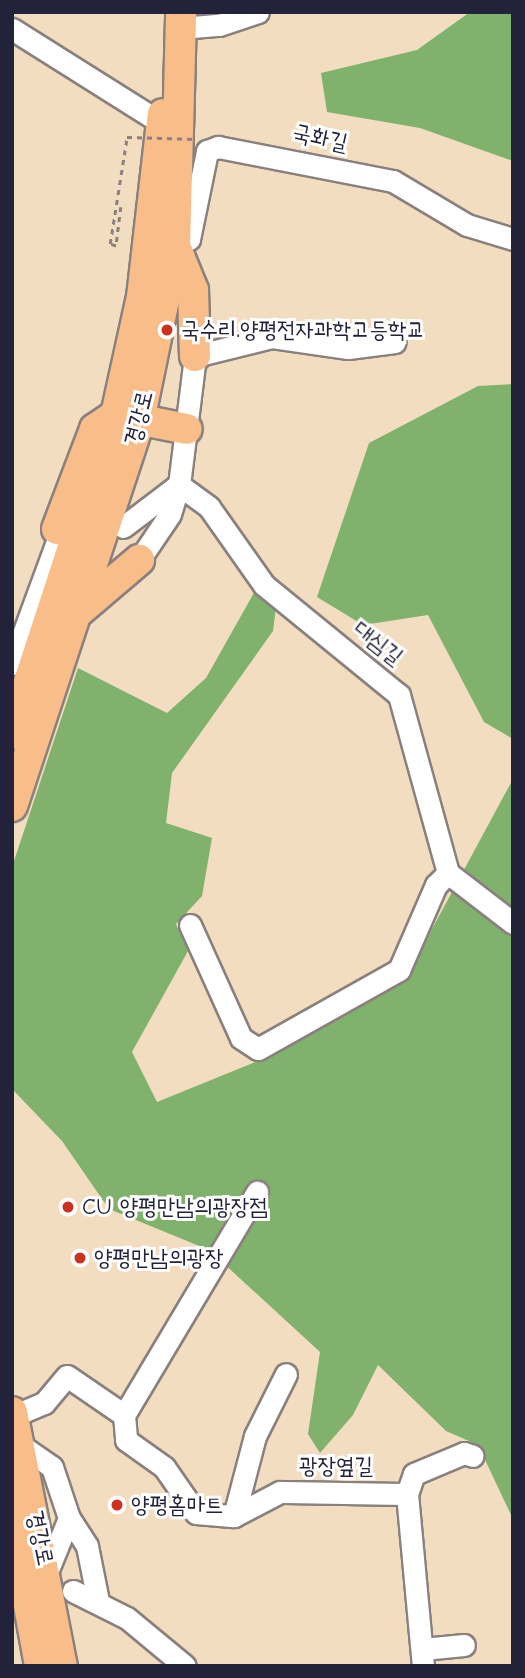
<!DOCTYPE html>
<html>
<head>
<meta charset="utf-8">
<style>
	body { margin:0 }
	#map { position:relative; width:525px; height:1678px; overflow:hidden; background:#f2ddc0; font-family:"Comic Neue","Poor Story",sans-serif }
	div>[style] { position:absolute }
	[style*='--x'] { left:calc(var(--x)*1px); top:calc(var(--y)*1px); width:calc(var(--w)*1px); rotate:calc(var(--a)*1deg) }
	.forest>* { inset:0; background:#80b26d }
	.path>* { height:2.5px; margin-top:-1.25px; transform-origin:0; background:repeating-linear-gradient(90deg,#8a807e 0 5px,transparent 0 10px) }
	.roads { filter:drop-shadow(2px 0 #8a807e) drop-shadow(-2px 0 #8a807e) drop-shadow(0 2px #8a807e) drop-shadow(0 -2px #8a807e) }
	.minor>* { height:21px; margin:-10.5px; padding:0 10.5px; transform-origin:10.5px; border-radius:10.5px; background:#fff }
	.highway>* { height:30px; margin:-15px; padding:0 15px; transform-origin:15px; border-radius:15px; background:#f8bd89 }
	.path-bridge>* { height:2.5px; margin-top:-1.25px; transform-origin:0; background:repeating-linear-gradient(90deg,#8a807e 0 5px,transparent 0 10px) }
	.dots>* { width:19px; height:19px; translate:-50% -50%; box-sizing:border-box; border:4px solid #fff; border-radius:50% }
	span { translate:-50% -50%; white-space:nowrap; text-align:center; line-height:1.15; -webkit-text-stroke:6px #fff; paint-order:stroke }
	.street-label { font-size:23px; color:#22223b }
	.poi-label { font-size:23px; color:#22223b }
	.left { translate:0 -50%; text-align:left }
	.frame { position:absolute; inset:0; border:14px solid #22223b; pointer-events:none }
</style>
</head>
<body>
<div id="map">
	<div class="forest">
		<i style="clip-path:polygon(470px 12px,513px 12px,513px 161px,420px 128px,327px 112px,321px 73px,417px 50px)"></i>
		<i style="clip-path:polygon(513px 384px,513px 739px,484px 722px,428px 615px,363px 625px,317px 597px,369px 443px,478px 386px)"></i>
		<i style="clip-path:polygon(255px 591px,276px 607px,273px 631px,172px 773px,166px 823px,212px 838px,202px 896px,176px 924px,188px 951px,132px 1052px,157px 1102px,263px 1059px,405px 979px,513px 779px,513px 1519px,478px 1445px,446px 1431px,378px 1365px,353px 1415px,320px 1453px,308px 1434px,320px 1352px,209px 1250px,109px 1209px,62px 1141px,12px 1089px,12px 867px,78px 668px,167px 713px,206px 678px)"></i>
	</div>
	<div class="path">
		<i style="--x:121;--y:207;--w:39;--a:97"></i>
		<i style="--x:116;--y:246;--w:6;--a:-162"></i>
		<i style="--x:110;--y:244;--w:108;--a:-81"></i>
	</div>
	<div class="roads">
		<div class="minor">
			<i style="--x:181;--y:28;--w:38;--a:-5"></i>
			<i style="--x:219;--y:25;--w:41;--a:-18.4"></i>
			<i style="--x:12;--y:29;--w:178;--a:32.2"></i>
			<i style="--x:175;--y:246;--w:16;--a:-27"></i>
			<i style="--x:189;--y:239;--w:90;--a:-78.4"></i>
			<i style="--x:207;--y:151;--w:12;--a:-20"></i>
			<i style="--x:218;--y:147;--w:178;--a:11"></i>
			<i style="--x:393;--y:181;--w:86;--a:30.7"></i>
			<i style="--x:467;--y:225;--w:48;--a:16.9"></i>
			<i style="--x:179;--y:485;--w:37;--a:36"></i>
			<i style="--x:209;--y:507;--w:95;--a:54.8"></i>
			<i style="--x:264;--y:585;--w:174;--a:39.2"></i>
			<i style="--x:399;--y:695;--w:185;--a:74.6"></i>
			<i style="--x:448;--y:873;--w:82;--a:37.6"></i>
			<i style="--x:123;--y:527;--w:68;--a:-37.2"></i>
			<i style="--x:139;--y:560;--w:55;--a:-56"></i>
			<i style="--x:170;--y:514;--w:30;--a:-73"></i>
			<i style="--x:179;--y:485;--w:130;--a:-82.9"></i>
			<i style="--x:195;--y:356;--w:79;--a:-13.9"></i>
			<i style="--x:272;--y:337;--w:77;--a:8.2"></i>
			<i style="--x:348;--y:348;--w:47;--a:-7.3"></i>
			<i style="--x:12;--y:664;--w:142;--a:-69.8"></i>
			<i style="--x:190;--y:925;--w:124;--a:65.7"></i>
			<i style="--x:241;--y:1038;--w:20;--a:33"></i>
			<i style="--x:258;--y:1049;--w:162;--a:-29.3"></i>
			<i style="--x:399;--y:970;--w:93;--a:-66.5"></i>
			<i style="--x:436;--y:885;--w:17;--a:-45"></i>
			<i style="--x:124;--y:1415;--w:260;--a:-59.2"></i>
			<i style="--x:13;--y:1416;--w:34;--a:-23"></i>
			<i style="--x:44;--y:1403;--w:35;--a:-50"></i>
			<i style="--x:67;--y:1376;--w:69;--a:34.4"></i>
			<i style="--x:124;--y:1415;--w:25;--a:85"></i>
			<i style="--x:126;--y:1440;--w:47;--a:35.4"></i>
			<i style="--x:164;--y:1467;--w:56;--a:55.2"></i>
			<i style="--x:196;--y:1513;--w:38;--a:5"></i>
			<i style="--x:234;--y:1516;--w:52;--a:-27.6"></i>
			<i style="--x:280;--y:1492;--w:127;--a:0.9"></i>
			<i style="--x:407;--y:1494;--w:173;--a:84.7"></i>
			<i style="--x:19;--y:1444;--w:40;--a:34.9"></i>
			<i style="--x:52;--y:1467;--w:54;--a:71.6"></i>
			<i style="--x:69;--y:1518;--w:58;--a:112.2"></i>
			<i style="--x:407;--y:1494;--w:21;--a:-71"></i>
			<i style="--x:414;--y:1474;--w:54;--a:-22.8"></i>
			<i style="--x:464;--y:1453;--w:9;--a:18"></i>
			<i style="--x:234;--y:1516;--w:83;--a:-75.3"></i>
			<i style="--x:255;--y:1436;--w:69;--a:-63.4"></i>
			<i style="--x:69;--y:1518;--w:33;--a:57"></i>
			<i style="--x:87;--y:1546;--w:56;--a:78.7"></i>
			<i style="--x:73;--y:1591;--w:60;--a:26.6"></i>
			<i style="--x:127;--y:1618;--w:75;--a:39.6"></i>
			<i style="--x:423;--y:1649;--w:41;--a:-5.6"></i>
		</div>
		<div class="highway">
			<i style="--x:175;--y:246;--w:48;--a:67.8"></i>
			<i style="--x:193;--y:290;--w:66;--a:88.3"></i>
			<i style="--x:57;--y:529;--w:107;--a:-69.2"></i>
			<i style="--x:95;--y:429;--w:25;--a:-34"></i>
			<i style="--x:116;--y:415;--w:72;--a:11.2"></i>
			<i style="--x:79;--y:611;--w:79;--a:-40.4"></i>
			<i style="--x:12;--y:734;--w:336;--a:-71.9"></i>
			<i style="--x:116;--y:415;--w:121;--a:-77.6"></i>
			<i style="--x:142;--y:297;--w:184;--a:-83.5"></i>
			<i style="--x:12;--y:806;--w:405;--a:-71.7"></i>
			<i style="--x:139;--y:421;--w:179;--a:-78.4"></i>
			<i style="--x:175;--y:246;--w:234;--a:-88.5"></i>
			<i style="--x:12;--y:1412;--w:259;--a:78.9"></i>
			<i style="--x:12;--y:1513;--w:156;--a:79.6"></i>
		</div>
	</div>
	<div class="path-bridge">
		<i style="--x:127;--y:137;--w:70;--a:1.6"></i>
	</div>
	<div class="dots">
		<i style="left:167px;top:330px;background:#c8321e"></i>
		<i style="left:68px;top:1207px;background:#c8321e"></i>
		<i style="left:80px;top:1258px;background:#c8321e"></i>
		<i style="left:117px;top:1505px;background:#c8321e"></i>
	</div>
	<div class="street-label">
		<span style="left:320px;top:138px;rotate:12deg">국화길</span>
		<span style="left:139px;top:418px;rotate:-76deg">경강로</span>
		<span style="left:378px;top:643px;rotate:38deg">대심길</span>
		<span style="left:336px;top:1466px">광장옆길</span>
		<span style="left:40px;top:1538px;rotate:78deg">경강로</span>
	</div>
	<div class="poi-label">
		<span class="left" style="left:181px;top:330px">국수리.양평전자과학고등학교</span>
		<span class="left" style="left:82px;top:1207px">CU 양평만남의광장점</span>
		<span class="left" style="left:94px;top:1258px">양평만남의광장</span>
		<span class="left" style="left:131px;top:1505px">양평홈마트</span>
	</div>
	<div class="frame"></div>
</div>
</body>
</html>
